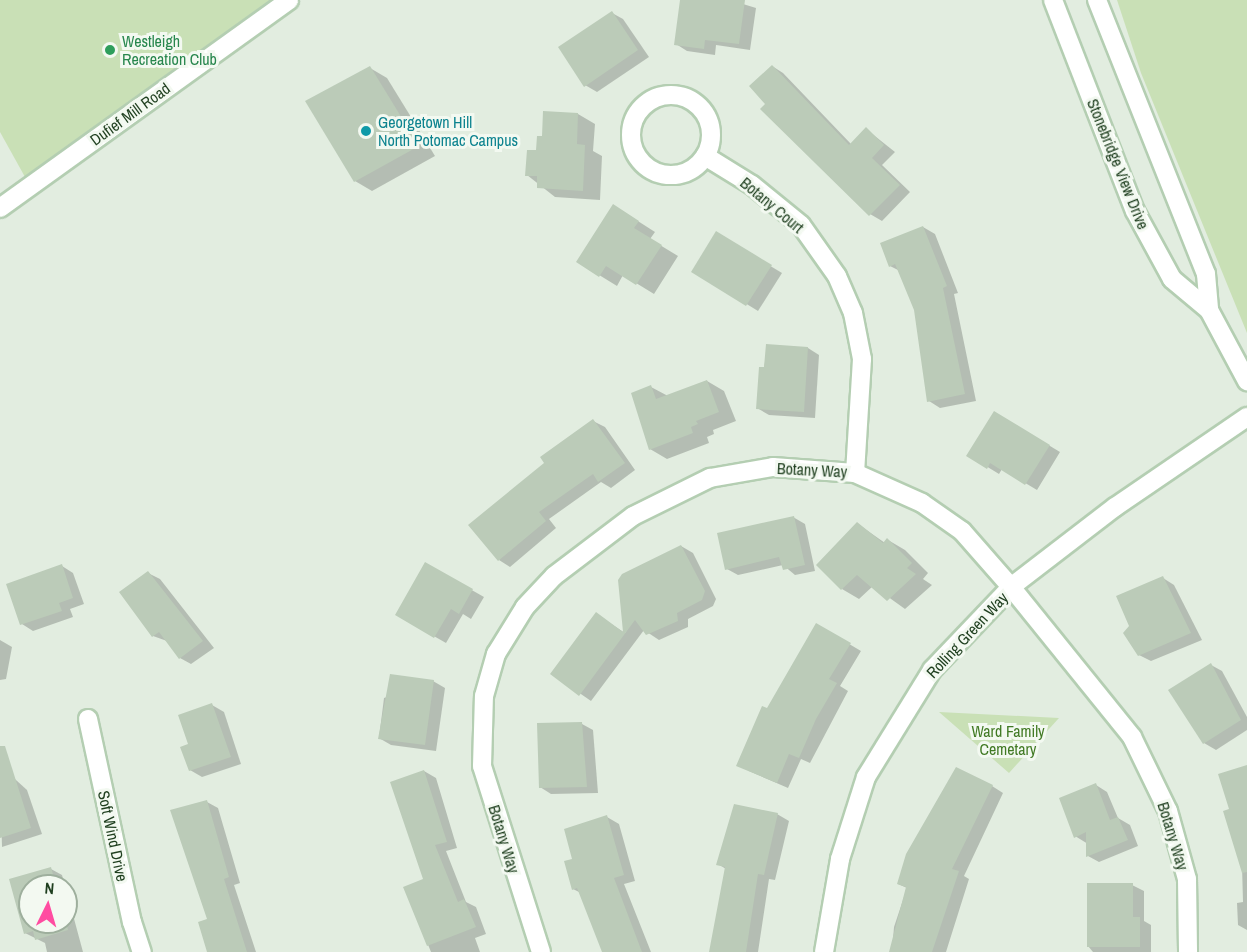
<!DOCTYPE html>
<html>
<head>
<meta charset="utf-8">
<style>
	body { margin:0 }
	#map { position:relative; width:1247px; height:952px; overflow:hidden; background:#e2ede0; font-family:"Archivo Narrow",sans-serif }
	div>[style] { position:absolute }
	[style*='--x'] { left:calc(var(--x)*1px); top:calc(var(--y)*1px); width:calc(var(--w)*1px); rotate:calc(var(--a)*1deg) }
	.green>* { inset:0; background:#c9e0b6 }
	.shadow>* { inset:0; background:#0003 }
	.building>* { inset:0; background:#bbcbb8 }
	.roads { filter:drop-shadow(2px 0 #b4ceb2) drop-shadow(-2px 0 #b4ceb2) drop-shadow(0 2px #b4ceb2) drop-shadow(0 -2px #b4ceb2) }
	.street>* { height:18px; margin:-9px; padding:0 9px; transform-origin:9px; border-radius:9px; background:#fff }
	.street>.ring { margin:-9px; padding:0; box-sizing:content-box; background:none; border:18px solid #fff; border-radius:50% }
	.secondary>* { height:18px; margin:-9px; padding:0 9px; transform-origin:9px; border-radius:9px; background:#fff }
	.dots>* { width:16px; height:16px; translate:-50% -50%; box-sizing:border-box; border:3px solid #f3f9f1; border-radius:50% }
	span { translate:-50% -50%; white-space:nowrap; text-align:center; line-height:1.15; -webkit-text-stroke:6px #f3f9f1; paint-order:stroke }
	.leisure-label { font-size:16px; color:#27864d }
	.left { translate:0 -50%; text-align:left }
	.street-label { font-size:16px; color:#1f3f1f }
	.culture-label { font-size:16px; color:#0d838f }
	.park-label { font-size:16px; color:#417a24 }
	.north { position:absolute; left:18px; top:874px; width:60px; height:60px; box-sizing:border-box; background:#f3f9f1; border:2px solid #9eaf9d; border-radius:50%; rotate:5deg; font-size:16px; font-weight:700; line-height:24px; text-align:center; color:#1f3f1f }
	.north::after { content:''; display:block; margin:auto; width:21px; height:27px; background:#ff4ca1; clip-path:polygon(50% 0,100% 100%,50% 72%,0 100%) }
</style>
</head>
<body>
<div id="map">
	<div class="green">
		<i style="clip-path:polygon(0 0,289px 0,30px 186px,0 132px)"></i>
		<i style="clip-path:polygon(1117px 0,1247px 0,1247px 333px,1141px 73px)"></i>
		<i style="clip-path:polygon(939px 712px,1059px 718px,1009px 773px)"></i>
	</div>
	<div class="shadow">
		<i style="clip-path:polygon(682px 0,730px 0,756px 8px,750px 50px,716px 45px,715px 55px,687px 51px,676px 44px)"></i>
		<i style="clip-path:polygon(612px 13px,623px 19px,649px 57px,597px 92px,585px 85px)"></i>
		<i style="clip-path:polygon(772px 66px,783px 73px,851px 144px,866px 129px,895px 152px,882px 165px,910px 192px,882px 221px,870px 214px,767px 104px)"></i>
		<i style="clip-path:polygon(370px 68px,387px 78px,435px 156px,372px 191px,355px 181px)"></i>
		<i style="clip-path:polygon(578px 114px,595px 124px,593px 151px,602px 156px,600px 200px,555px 197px,527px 175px,544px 138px)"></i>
		<i style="clip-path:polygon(630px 216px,655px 232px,650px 239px,678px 256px,654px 294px,623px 275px,617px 286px,578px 262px)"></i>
		<i style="clip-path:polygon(923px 227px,935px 234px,958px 293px,954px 294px,976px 401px,940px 408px,929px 401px,915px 309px,900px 271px,890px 266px)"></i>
		<i style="clip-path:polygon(716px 233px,782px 273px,758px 311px,693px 271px)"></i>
		<i style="clip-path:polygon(768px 345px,808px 348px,819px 355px,815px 418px,769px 415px,757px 408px)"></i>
		<i style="clip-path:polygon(707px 381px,724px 391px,736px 421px,713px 430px,714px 434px,707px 437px,709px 443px,667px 459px,650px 449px,651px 387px,668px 396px)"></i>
		<i style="clip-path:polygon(995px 413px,1060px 452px,1037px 490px,1002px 469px,999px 474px,968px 455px)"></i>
		<i style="clip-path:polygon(593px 421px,605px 427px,635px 470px,611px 488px,601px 482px,549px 519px,556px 528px,510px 567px,499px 560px,546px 463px)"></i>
		<i style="clip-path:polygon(793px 517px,805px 524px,815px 571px,795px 575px,783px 565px,738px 575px,727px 569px)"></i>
		<i style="clip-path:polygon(858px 524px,885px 543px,888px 540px,905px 550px,928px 573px,923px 579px,932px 585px,905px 609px,873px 586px,859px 599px,842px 589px)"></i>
		<i style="clip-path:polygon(681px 546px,693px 553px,716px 599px,713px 606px,688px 619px,688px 627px,659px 640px,644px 630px,591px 701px,552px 674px,596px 614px,625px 633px)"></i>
		<i style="clip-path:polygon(426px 564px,484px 597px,471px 619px,463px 614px,446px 643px,397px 615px)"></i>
		<i style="clip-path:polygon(62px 566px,73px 573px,84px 604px,70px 609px,73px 617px,33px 631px,22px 624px)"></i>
		<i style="clip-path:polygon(148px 573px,160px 579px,214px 648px,191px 664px,180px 658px,167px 641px,153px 636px)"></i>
		<i style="clip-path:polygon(1163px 578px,1174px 585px,1202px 640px,1151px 661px,1139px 655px)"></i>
		<i style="clip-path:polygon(817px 625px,861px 651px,840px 686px,848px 691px,810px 763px,801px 759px,788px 788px,749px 771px,768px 710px)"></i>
		<i style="clip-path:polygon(0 640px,12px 647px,6px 679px,0 680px)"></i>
		<i style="clip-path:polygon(1211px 665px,1222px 671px,1247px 717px,1247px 730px,1216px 750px,1204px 743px)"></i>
		<i style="clip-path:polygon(433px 681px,445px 688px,436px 751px,391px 745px,379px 738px,384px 698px)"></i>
		<i style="clip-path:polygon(212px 705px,224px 712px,241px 764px,202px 777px,190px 770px,190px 745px)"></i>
		<i style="clip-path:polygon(582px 724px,593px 730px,598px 793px,551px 794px,540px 787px)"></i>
		<i style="clip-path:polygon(5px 770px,27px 790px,42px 834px,2px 847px,0 772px)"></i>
		<i style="clip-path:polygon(424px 771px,436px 778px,457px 848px,446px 851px,466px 902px,476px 907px,486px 934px,475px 938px,480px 952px,431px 952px,405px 888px,425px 880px)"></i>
		<i style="clip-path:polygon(1096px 785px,1107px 792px,1118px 818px,1130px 825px,1138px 846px,1099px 862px,1088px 856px,1088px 844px,1075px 836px)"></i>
		<i style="clip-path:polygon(992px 786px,1003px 793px,964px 876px,969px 879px,946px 952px,892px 952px,894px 927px,907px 888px,898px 884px)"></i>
		<i style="clip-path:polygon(207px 802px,218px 808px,240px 883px,234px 885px,256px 952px,208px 952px)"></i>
		<i style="clip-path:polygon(777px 814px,789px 821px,775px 880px,769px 879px,758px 952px,712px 952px,726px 869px,718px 864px)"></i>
		<i style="clip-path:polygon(607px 817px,619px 824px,635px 881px,624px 884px,651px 952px,606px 952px,581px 893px,573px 889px,574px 860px)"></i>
		<i style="clip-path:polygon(1242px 866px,1247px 866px,1247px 930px,1238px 925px,1237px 903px,1243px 902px)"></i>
		<i style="clip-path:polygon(51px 869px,62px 875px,65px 886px,30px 886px,30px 922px,66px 922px,66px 889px,83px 952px,47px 952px,45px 943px,25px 933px,10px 880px)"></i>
		<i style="clip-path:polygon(1132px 885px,1144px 891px,1144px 921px,1151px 925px,1151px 952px,1093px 952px,1088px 946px)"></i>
	</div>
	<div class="building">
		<i style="clip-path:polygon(680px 0,745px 0,739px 44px,705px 40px,704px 49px,674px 45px)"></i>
		<i style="clip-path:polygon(612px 11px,638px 50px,584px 87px,558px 47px)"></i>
		<i style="clip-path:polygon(772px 65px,849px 145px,866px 127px,884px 145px,872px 158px,900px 185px,869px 216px,760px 109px,765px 104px,749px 86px)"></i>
		<i style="clip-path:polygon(370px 66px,419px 146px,354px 182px,305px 101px)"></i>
		<i style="clip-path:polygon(543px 111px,578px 113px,577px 144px,585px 145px,583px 191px,537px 188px,537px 176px,525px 176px,527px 150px,536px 150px,537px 136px,542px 136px)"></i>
		<i style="clip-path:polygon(613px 204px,639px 221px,634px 228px,662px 245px,636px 285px,606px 266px,599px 277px,576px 262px)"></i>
		<i style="clip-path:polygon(923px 226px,947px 286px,943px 288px,965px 394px,927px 402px,914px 310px,895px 264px,889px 267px,880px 243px)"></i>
		<i style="clip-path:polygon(716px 231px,772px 265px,746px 306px,691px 272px)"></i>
		<i style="clip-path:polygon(766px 344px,808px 347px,804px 412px,756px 409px,759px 367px,764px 367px)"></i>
		<i style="clip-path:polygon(707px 380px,719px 412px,696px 421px,698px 424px,691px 427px,693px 433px,649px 450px,631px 393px,651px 385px,656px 399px)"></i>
		<i style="clip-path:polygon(994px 411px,1050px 445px,1025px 485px,990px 463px,987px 469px,966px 456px)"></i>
		<i style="clip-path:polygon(593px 419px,625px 463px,598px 482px,593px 474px,539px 512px,546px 521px,498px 561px,468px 525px,544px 463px,540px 457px)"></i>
		<i style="clip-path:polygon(794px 516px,805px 565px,783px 570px,779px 557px,725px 570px,717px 533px)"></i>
		<i style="clip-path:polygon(857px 522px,883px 543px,887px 538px,912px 563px,907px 568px,916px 574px,887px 601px,857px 575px,841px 590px,816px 565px)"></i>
		<i style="clip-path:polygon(681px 545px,705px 591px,702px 600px,677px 613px,678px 621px,646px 635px,635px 620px,579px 696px,550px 674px,596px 612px,623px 632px,618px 580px,622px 574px)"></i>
		<i style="clip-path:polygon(425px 562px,473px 589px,459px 614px,451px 609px,434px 638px,395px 615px)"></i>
		<i style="clip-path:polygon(62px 564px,73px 598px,59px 603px,62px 611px,20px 625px,6px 584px)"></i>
		<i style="clip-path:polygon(148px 571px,203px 641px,179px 659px,159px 632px,152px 637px,119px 592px)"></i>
		<i style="clip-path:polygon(1163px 576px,1191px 633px,1138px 656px,1123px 633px,1129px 626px,1116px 596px)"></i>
		<i style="clip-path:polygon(816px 623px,851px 643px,829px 679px,837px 683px,816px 719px,799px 758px,789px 754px,777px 783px,736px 766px,762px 706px,767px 708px)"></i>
		<i style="clip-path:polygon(1211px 663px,1241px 720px,1203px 744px,1168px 690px)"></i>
		<i style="clip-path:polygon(390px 674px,434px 680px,425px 745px,378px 739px)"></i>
		<i style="clip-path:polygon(212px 703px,231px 757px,189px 771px,180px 747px,188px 744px,178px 715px)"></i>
		<i style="clip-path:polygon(582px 722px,587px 787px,539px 788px,537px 723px)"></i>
		<i style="clip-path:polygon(0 746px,5px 746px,31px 828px,0 838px)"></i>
		<i style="clip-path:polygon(1247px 765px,1247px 872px,1242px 873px,1223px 811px,1229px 809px,1218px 774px)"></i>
		<i style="clip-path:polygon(956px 767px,993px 785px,952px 869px,959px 871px,932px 952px,889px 952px,906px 887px,897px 884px,906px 854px)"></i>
		<i style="clip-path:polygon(424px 770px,447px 842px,435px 845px,458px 902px,464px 899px,476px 927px,427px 946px,403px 887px,423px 879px,390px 782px)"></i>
		<i style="clip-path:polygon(1096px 783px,1110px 820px,1118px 817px,1128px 840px,1086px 857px,1086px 832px,1074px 838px,1059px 798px)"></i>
		<i style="clip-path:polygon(207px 800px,229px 877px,224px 879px,247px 952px,207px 952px,198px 922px,207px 919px,170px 810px)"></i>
		<i style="clip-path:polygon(734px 804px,778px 813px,764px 875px,758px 874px,746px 952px,709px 952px,725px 867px,716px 865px)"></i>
		<i style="clip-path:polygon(607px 815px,624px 875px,614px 878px,642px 952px,602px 952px,577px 888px,572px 890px,564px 861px,572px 859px,564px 829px)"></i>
		<i style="clip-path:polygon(51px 867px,56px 886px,30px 886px,30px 922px,66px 921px,68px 930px,35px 940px,33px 931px,24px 934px,9px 879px)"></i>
		<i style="clip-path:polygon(1087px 883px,1133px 883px,1133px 917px,1140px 917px,1140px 947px,1087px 947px)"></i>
	</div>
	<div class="roads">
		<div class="street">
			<i class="ring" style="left:631px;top:95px;width:62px;height:62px"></i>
			<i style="--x:705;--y:156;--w:55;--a:31.7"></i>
			<i style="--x:752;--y:185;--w:63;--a:39.2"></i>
			<i style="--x:801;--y:225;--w:62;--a:54.8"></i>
			<i style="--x:837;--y:276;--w:40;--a:66.6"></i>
			<i style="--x:853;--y:313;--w:47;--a:78.9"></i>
			<i style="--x:862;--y:359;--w:114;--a:93.5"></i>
			<i style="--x:88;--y:719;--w:208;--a:77.8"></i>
			<i style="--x:132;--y:922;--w:32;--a:72"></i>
			<i style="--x:541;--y:952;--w:195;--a:-107.6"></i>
			<i style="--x:482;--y:766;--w:70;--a:-88.4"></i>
			<i style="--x:484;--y:696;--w:44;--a:-74.1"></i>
			<i style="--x:496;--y:654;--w:55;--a:-58.3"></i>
			<i style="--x:525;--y:607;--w:42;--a:-46.9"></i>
			<i style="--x:554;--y:576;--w:99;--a:-37.2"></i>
			<i style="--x:633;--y:516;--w:86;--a:-26.3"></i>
			<i style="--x:710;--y:478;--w:64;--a:-9.9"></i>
			<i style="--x:773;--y:467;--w:82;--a:4.2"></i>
			<i style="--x:855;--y:473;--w:73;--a:24.1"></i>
			<i style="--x:922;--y:503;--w:49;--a:35"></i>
			<i style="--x:962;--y:531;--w:74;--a:48.8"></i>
			<i style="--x:1011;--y:587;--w:193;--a:51.1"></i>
			<i style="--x:1132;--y:737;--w:82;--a:64.1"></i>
			<i style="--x:1168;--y:811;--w:71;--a:74.4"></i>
			<i style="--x:1187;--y:879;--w:73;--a:89.2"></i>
			<i style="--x:824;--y:952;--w:94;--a:-80.2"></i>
			<i style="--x:840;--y:859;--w:86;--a:-72.4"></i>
			<i style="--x:866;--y:777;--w:126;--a:-58.3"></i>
			<i style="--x:932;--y:670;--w:115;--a:-46.4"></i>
			<i style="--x:1011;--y:587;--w:131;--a:-37.6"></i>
			<i style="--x:1115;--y:507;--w:160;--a:-34.3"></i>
		</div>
		<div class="secondary">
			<i style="--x:1053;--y:0;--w:226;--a:68.8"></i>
			<i style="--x:1135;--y:211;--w:77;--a:61.4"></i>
			<i style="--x:1172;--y:279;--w:48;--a:40"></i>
			<i style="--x:1209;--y:310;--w:81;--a:61.8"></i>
			<i style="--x:1097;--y:0;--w:295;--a:68.3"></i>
			<i style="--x:1206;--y:274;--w:36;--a:85"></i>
			<i style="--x:0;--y:208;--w:356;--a:-35.7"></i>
		</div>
	</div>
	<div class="dots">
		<i style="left:110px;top:50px;background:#2e9e5b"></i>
		<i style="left:366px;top:131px;background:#0f9aa8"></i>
	</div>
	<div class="leisure-label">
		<span class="left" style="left:122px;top:50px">Westleigh<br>Recreation Club</span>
	</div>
	<div class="street-label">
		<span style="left:130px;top:114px;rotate:-36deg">Dufief Mill Road</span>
		<span style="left:1118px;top:164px;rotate:68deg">Stonebridge View Drive</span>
		<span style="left:772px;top:205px;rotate:40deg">Botany Court</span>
		<span style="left:812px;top:470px;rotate:3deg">Botany Way</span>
		<span style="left:967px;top:635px;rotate:-47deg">Rolling Green Way</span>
		<span style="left:113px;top:836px;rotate:78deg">Soft Wind Drive</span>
		<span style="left:1173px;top:836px;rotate:73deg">Botany Way</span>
		<span style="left:504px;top:839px;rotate:73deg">Botany Way</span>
	</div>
	<div class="culture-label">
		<span class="left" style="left:378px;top:131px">Georgetown Hill<br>North Potomac Campus</span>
	</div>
	<div class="park-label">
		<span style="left:1008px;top:740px">Ward Family<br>Cemetary</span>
	</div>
	<div class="north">N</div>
</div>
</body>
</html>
